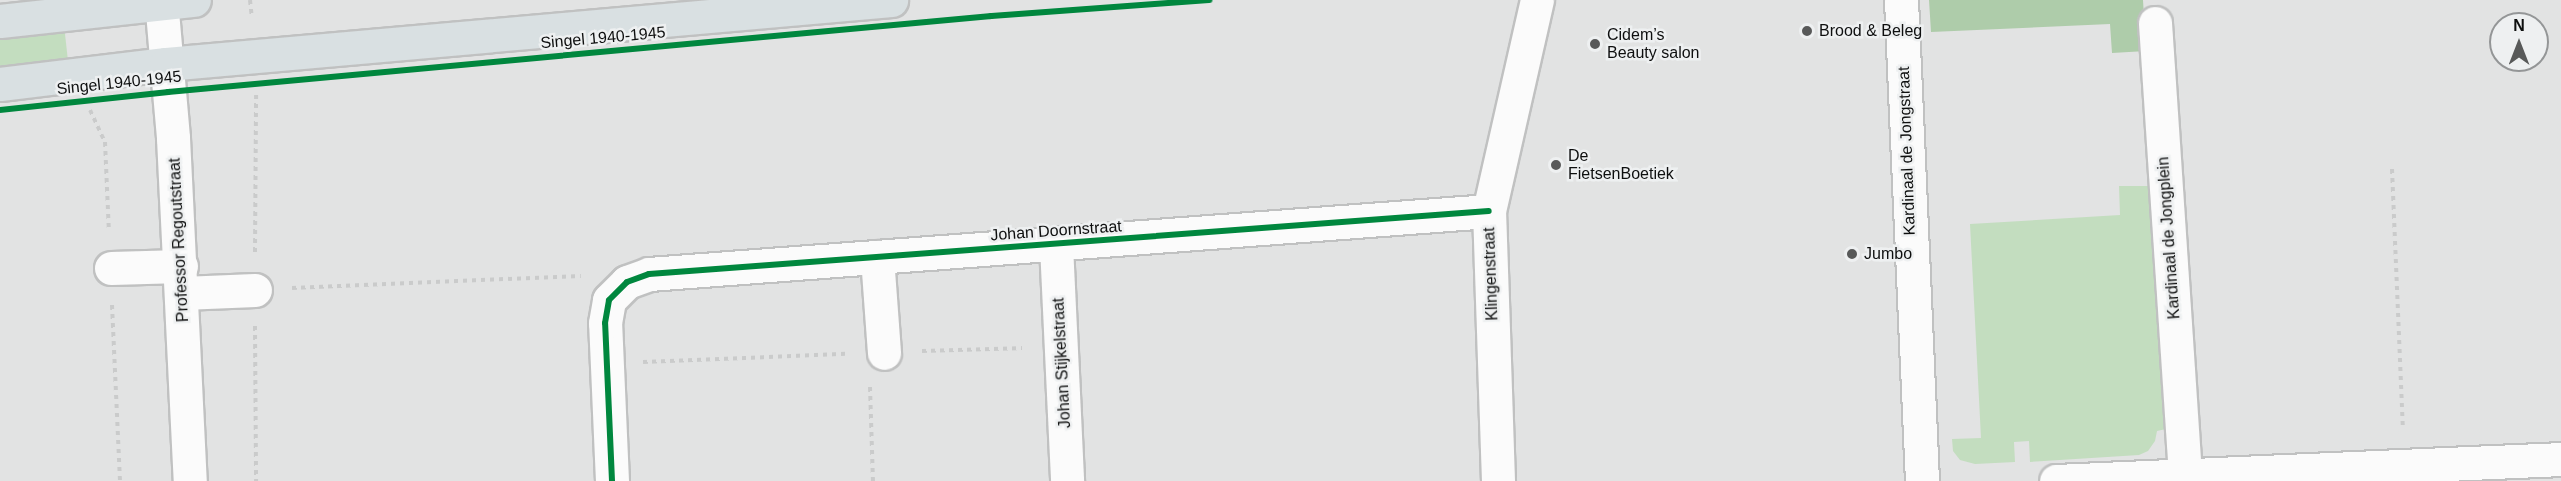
<!DOCTYPE html>
<html>
<head>
<meta charset="utf-8">
<style>
	body { margin:0 }
	#map { position:relative; width:2561px; height:481px; overflow:hidden; background:#e2e3e3; font-family:Arial,sans-serif }
	div>[style] { position:absolute }
	[style*='--x'] { left:calc(var(--x)*1px); top:calc(var(--y)*1px); width:calc(var(--w)*1px); rotate:calc(var(--a)*1deg) }
	.green>* { inset:0; background:#c3ddbf }
	.forest>* { inset:0; background:#aeccaa }
	.path>* { height:4px; margin-top:-2px; transform-origin:0; background:repeating-linear-gradient(90deg,#cacbcb 0 4.5px,transparent 0 9px) }
	.roads { filter:drop-shadow(2px 0 #c0c1c1) drop-shadow(-2px 0 #c0c1c1) drop-shadow(0 2px #c0c1c1) drop-shadow(0 -2px #c0c1c1) }
	.minor>* { height:33px; margin:-16.5px; padding:0 16.5px; transform-origin:16.5px; border-radius:16.5px; background:#fbfbfb }
	.major>* { height:33px; margin:-16.5px; padding:0 16.5px; transform-origin:16.5px; border-radius:16.5px; background:#d9e0e2 }
	.cycleway>* { height:6px; margin:-3px; padding:0 3px; transform-origin:3px; border-radius:3px; background:#00873e }
	.dots>* { width:16px; height:16px; translate:-50% -50%; box-sizing:border-box; border:3px solid #eef0f1; border-radius:50% }
	span { translate:-50% -50%; white-space:nowrap; text-align:center; line-height:1.15; -webkit-text-stroke:5px #eef0f1; paint-order:stroke }
	.poi-label { font-size:16px; color:#0e0f0f }
	.left { translate:0 -50%; text-align:left }
	.street-label { font-size:16px; color:#0e0f0f }
	.north { position:absolute; left:2489px; top:12px; width:60px; height:60px; box-sizing:border-box; background:#eef0f1; border:2px solid #949697; border-radius:50%; rotate:0deg; font-size:16px; font-weight:700; line-height:24px; text-align:center; color:#0e0f0f }
	.north::after { content:''; display:block; margin:auto; width:21px; height:27px; background:#585959; clip-path:polygon(50% 0,100% 100%,50% 72%,0 100%) }
</style>
</head>
<body>
<div id="map">
	<div class="green">
		<i style="clip-path:polygon(64px 25px,68px 61px,0 73px,0 31px)"></i>
		<i style="clip-path:polygon(2119px 186px,2149px 186px,2166px 429px,2157px 431px,2155px 441px,2148px 451px,2139px 455px,2030px 462px,2029px 441px,2014px 442px,2015px 462px,1975px 464px,1960px 460px,1953px 451px,1952px 439px,1981px 438px,1970px 224px,2120px 215px)"></i>
	</div>
	<div class="forest">
		<i style="clip-path:polygon(1929px 0,2143px 0,2146px 51px,2112px 53px,2110px 24px,1931px 32px)"></i>
	</div>
	<div class="path">
		<i style="--x:250;--y:0;--w:18;--a:84"></i>
		<i style="--x:90;--y:110;--w:35;--a:65"></i>
		<i style="--x:105;--y:142;--w:90;--a:87.5"></i>
		<i style="--x:2392;--y:169;--w:260;--a:87.6"></i>
		<i style="--x:255;--y:252;--w:157;--a:-89.6"></i>
		<i style="--x:292;--y:288;--w:289;--a:-2.4"></i>
		<i style="--x:112;--y:305;--w:176;--a:87.4"></i>
		<i style="--x:255;--y:326;--w:155;--a:89.6"></i>
		<i style="--x:922;--y:351;--w:100;--a:-1.7"></i>
		<i style="--x:643;--y:362;--w:203;--a:-2.3"></i>
		<i style="--x:870;--y:387;--w:94;--a:88.2"></i>
	</div>
	<div class="roads">
		<div class="minor">
			<i style="--x:161;--y:0;--w:139;--a:85"></i>
			<i style="--x:173;--y:138;--w:343;--a:87.2"></i>
			<i style="--x:1901;--y:0;--w:481;--a:87.5"></i>
			<i style="--x:2155;--y:23;--w:453;--a:86.2"></i>
			<i style="--x:1056;--y:245;--w:236;--a:87.3"></i>
			<i style="--x:877;--y:257;--w:96;--a:85.8"></i>
			<i style="--x:111;--y:268;--w:70;--a:-1.6"></i>
			<i style="--x:182;--y:293;--w:73;--a:-2.4"></i>
			<i style="--x:612;--y:481;--w:158;--a:-92.5"></i>
			<i style="--x:605;--y:323;--w:23;--a:-80"></i>
			<i style="--x:609;--y:300;--w:25;--a:-45"></i>
			<i style="--x:627;--y:282;--w:23;--a:-20"></i>
			<i style="--x:649;--y:274;--w:842;--a:-4.29"></i>
			<i style="--x:1498;--y:481;--w:270;--a:-91.9"></i>
			<i style="--x:1489;--y:211;--w:216;--a:-77.2"></i>
			<i style="--x:2056;--y:481;--w:505;--a:-2.49"></i>
		</div>
		<div class="major">
			<i style="--x:0;--y:21;--w:195;--a:-6.2"></i>
			<i style="--x:0;--y:84;--w:167;--a:-6.9"></i>
			<i style="--x:166;--y:64;--w:728;--a:-5.04"></i>
		</div>
	</div>
	<div class="cycleway">
		<i style="--x:0;--y:110;--w:169;--a:-6.1"></i>
		<i style="--x:168;--y:92;--w:827;--a:-5.28"></i>
		<i style="--x:991;--y:16;--w:219;--a:-4.2"></i>
		<i style="--x:612;--y:481;--w:158;--a:-92.5"></i>
		<i style="--x:605;--y:323;--w:23;--a:-80"></i>
		<i style="--x:609;--y:300;--w:25;--a:-45"></i>
		<i style="--x:627;--y:282;--w:23;--a:-20"></i>
		<i style="--x:649;--y:274;--w:842;--a:-4.29"></i>
	</div>
	<div class="dots">
		<i style="left:1807px;top:31px;background:#585959"></i>
		<i style="left:1595px;top:44px;background:#585959"></i>
		<i style="left:1556px;top:165px;background:#585959"></i>
		<i style="left:1852px;top:254px;background:#585959"></i>
	</div>
	<div class="poi-label">
		<span class="left" style="left:1819px;top:31px">Brood &amp; Beleg</span>
		<span class="left" style="left:1607px;top:44px">Cidem’s<br>Beauty salon</span>
		<span class="left" style="left:1568px;top:165px">De<br>FietsenBoetiek</span>
		<span class="left" style="left:1864px;top:254px">Jumbo</span>
	</div>
	<div class="street-label">
		<span style="left:603px;top:38px;rotate:-5deg">Singel 1940-1945</span>
		<span style="left:119px;top:83px;rotate:-6deg">Singel 1940-1945</span>
		<span style="left:1907px;top:151px;rotate:-92deg">Kardinaal de Jongstraat</span>
		<span style="left:1056px;top:231px;rotate:-4deg">Johan Doornstraat</span>
		<span style="left:2169px;top:238px;rotate:-94deg">Kardinaal de Jongplein</span>
		<span style="left:179px;top:240px;rotate:-93deg">Professor Regoutstraat</span>
		<span style="left:1491px;top:274px;rotate:-92deg">Klingenstraat</span>
		<span style="left:1062px;top:363px;rotate:-93deg">Johan Stijkelstraat</span>
	</div>
	<div class="north">N</div>
</div>
</body>
</html>
